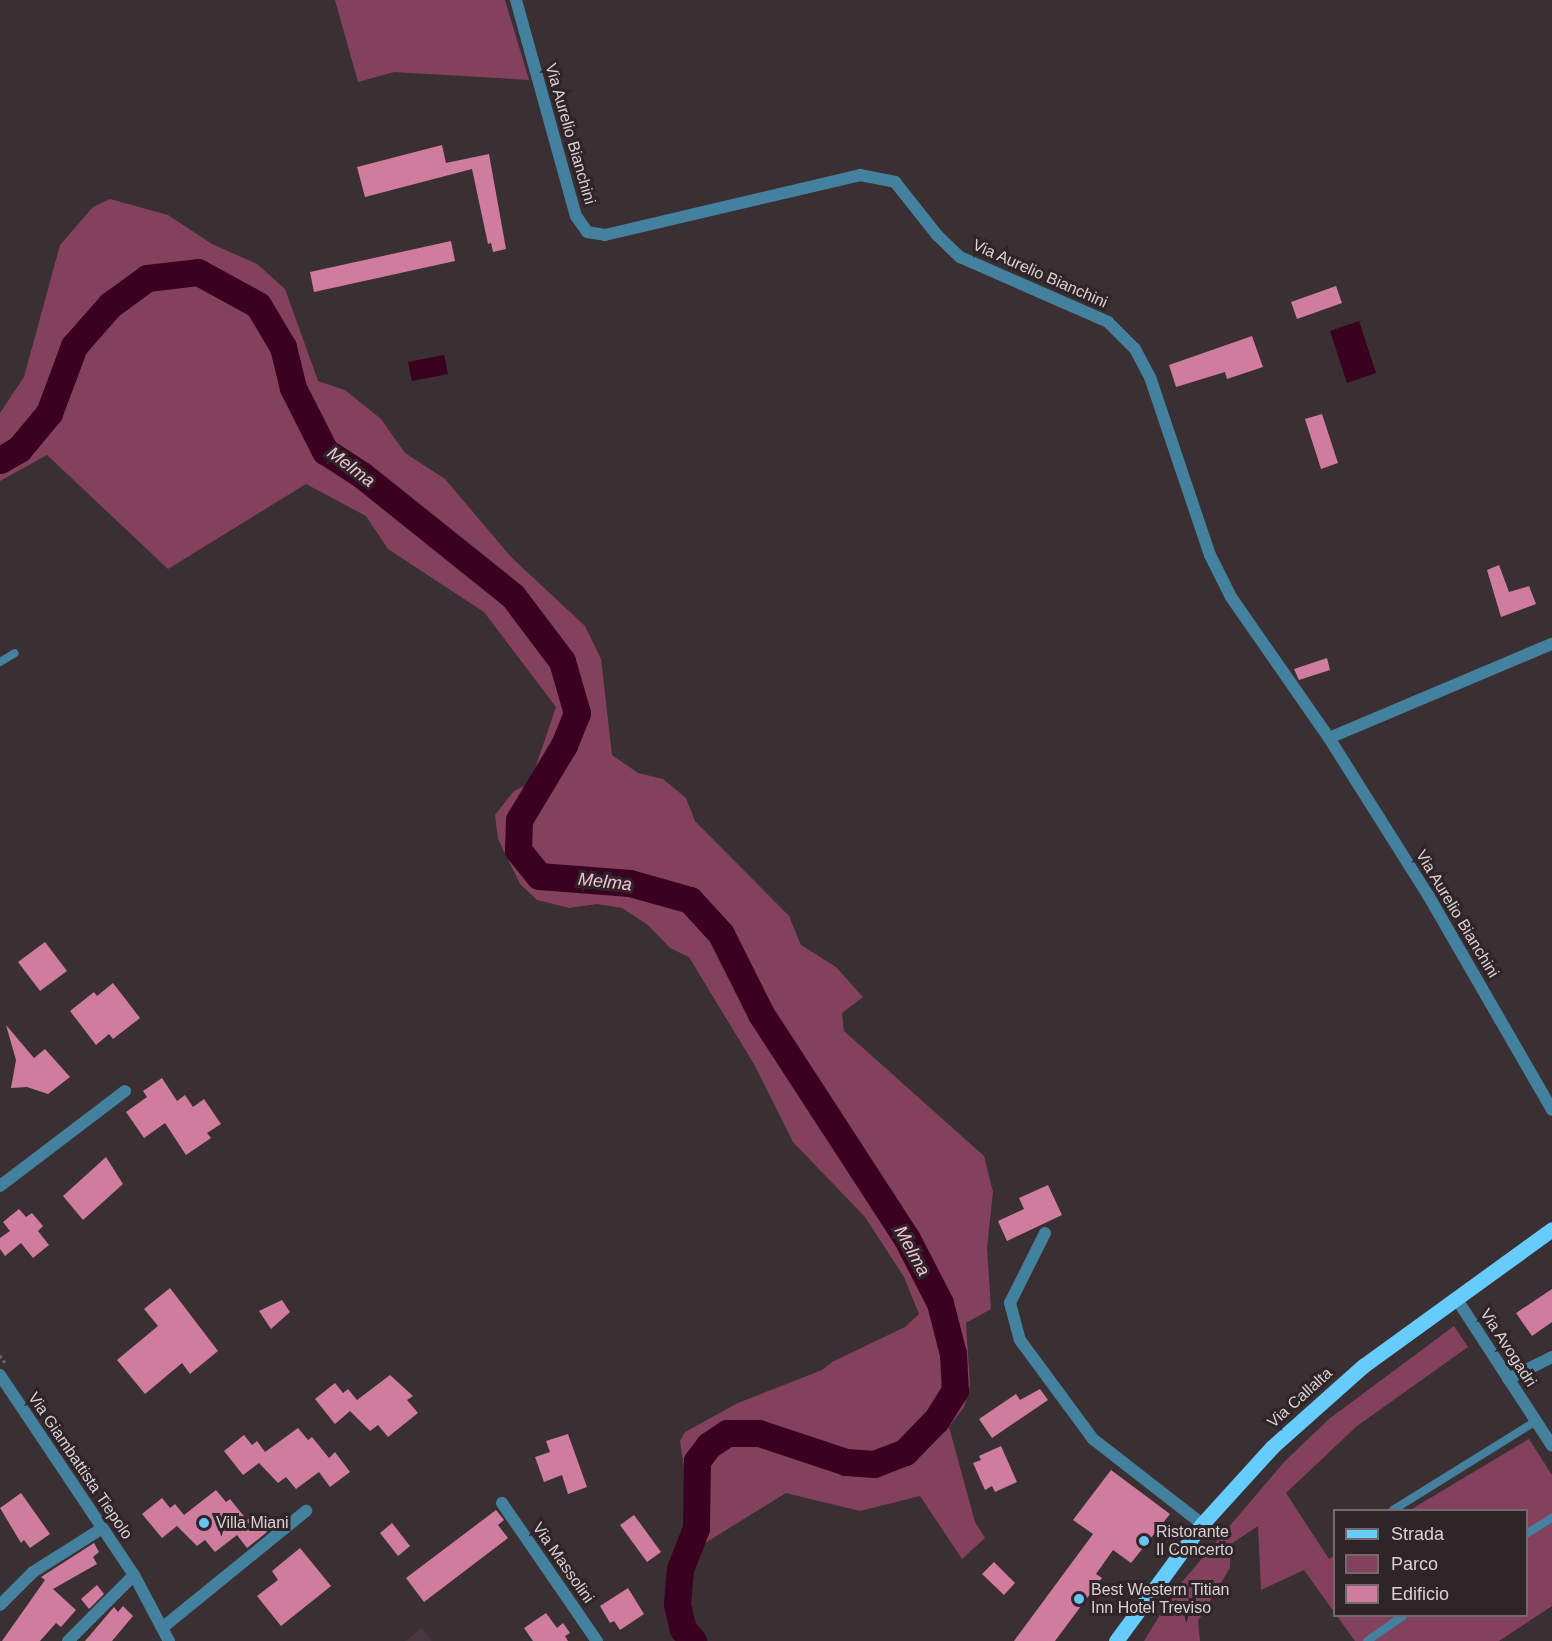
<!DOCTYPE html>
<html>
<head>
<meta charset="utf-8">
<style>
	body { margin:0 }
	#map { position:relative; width:1552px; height:1641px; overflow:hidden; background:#3a2f33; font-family:Helvetica,sans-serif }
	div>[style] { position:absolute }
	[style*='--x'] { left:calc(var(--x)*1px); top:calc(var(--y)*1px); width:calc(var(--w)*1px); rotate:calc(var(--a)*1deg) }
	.built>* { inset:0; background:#48373e }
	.green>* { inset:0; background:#84415e }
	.water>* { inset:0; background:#3a0220 }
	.river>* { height:27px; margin:-13.5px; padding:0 13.5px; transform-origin:13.5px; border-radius:13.5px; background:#3a0220 }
	.building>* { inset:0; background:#d07c9e }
	.path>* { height:3px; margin-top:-1.5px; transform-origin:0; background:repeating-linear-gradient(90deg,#6b6164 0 3px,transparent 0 6px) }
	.service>* { height:8px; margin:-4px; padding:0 4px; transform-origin:4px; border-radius:4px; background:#44819e }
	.minor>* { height:12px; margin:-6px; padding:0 6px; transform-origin:6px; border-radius:6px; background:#44819e }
	.tertiary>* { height:12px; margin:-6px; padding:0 6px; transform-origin:6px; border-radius:6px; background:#44819e }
	.primary>* { height:15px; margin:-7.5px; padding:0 7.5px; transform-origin:7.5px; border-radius:7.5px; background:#65ccfc }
	.dots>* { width:16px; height:16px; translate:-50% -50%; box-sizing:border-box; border:3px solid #2f2529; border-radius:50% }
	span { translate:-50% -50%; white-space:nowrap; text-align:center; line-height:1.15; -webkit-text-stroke:6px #2f2529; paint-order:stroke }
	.street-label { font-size:16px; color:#d9d2d4 }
	.poi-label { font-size:16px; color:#d9d2d4 }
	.left { translate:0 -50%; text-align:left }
	.water-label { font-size:18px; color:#f3c4d6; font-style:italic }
	.legend { position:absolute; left:1333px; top:1509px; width:195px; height:108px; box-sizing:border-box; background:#2f2529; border:2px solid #736a6d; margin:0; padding:8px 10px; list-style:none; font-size:18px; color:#d9d2d4 }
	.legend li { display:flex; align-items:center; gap:12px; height:30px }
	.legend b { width:30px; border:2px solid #736a6d }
</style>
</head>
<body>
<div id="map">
	<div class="built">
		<i style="clip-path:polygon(422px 1628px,432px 1641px,405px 1641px,414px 1634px)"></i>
	</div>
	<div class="green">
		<i style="clip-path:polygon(335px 0,505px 0,529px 80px,394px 72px,358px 82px)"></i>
		<i style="clip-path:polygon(110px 199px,168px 215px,212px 244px,257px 264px,285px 289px,318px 381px,345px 390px,381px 419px,405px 453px,445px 479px,512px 558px,585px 626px,601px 659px,612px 755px,638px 773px,663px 779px,686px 798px,695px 821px,789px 916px,801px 945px,836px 967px,863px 997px,842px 1013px,844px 1031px,984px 1156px,993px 1192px,987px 1248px,991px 1309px,966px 1323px,970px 1386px,964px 1407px,949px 1427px,975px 1522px,985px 1538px,962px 1559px,920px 1496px,860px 1511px,786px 1493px,676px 1561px,692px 1518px,680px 1441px,685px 1432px,738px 1403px,822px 1370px,832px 1362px,905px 1327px,919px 1314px,904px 1277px,865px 1217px,793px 1142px,755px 1066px,689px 957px,670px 948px,648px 925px,622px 908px,597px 904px,569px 908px,537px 900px,520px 884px,498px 839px,495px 815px,514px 791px,530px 783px,556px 707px,484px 612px,388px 549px,366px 516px,306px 484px,168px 569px,47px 455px,0 481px,0 413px,24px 377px,60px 245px,93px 207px)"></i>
		<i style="clip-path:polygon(1454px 1326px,1468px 1347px,1357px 1426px,1286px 1493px,1329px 1559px,1334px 1556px,1334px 1612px,1304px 1570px,1261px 1590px,1258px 1526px,1231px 1544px,1230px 1568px,1198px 1621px,1200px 1641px,1144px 1641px,1176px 1589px,1285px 1461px,1329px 1419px)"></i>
		<i style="clip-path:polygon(1529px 1439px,1552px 1475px,1552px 1606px,1499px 1641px,1355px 1641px,1337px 1616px,1526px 1616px,1526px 1510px,1410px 1510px)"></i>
	</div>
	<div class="water">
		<i style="clip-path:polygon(1359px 321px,1376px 373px,1347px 383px,1330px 331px)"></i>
		<i style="clip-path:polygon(444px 355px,448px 374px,412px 381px,408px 362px)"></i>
	</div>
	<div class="river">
		<i style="--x:0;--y:460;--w:22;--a:-30"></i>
		<i style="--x:19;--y:449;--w:47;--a:-50.2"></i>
		<i style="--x:49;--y:413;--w:72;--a:-69.5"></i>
		<i style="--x:74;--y:346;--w:55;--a:-48.7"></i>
		<i style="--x:110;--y:305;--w:46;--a:-36.1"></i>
		<i style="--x:147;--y:278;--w:51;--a:-6.7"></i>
		<i style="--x:198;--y:272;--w:68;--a:28.8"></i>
		<i style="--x:258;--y:305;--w:49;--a:59.2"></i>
		<i style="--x:283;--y:347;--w:42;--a:76.3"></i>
		<i style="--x:293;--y:388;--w:71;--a:63.1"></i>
		<i style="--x:325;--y:451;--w:44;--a:33"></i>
		<i style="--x:362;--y:475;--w:193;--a:38.7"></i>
		<i style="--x:513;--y:596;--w:81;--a:53"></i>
		<i style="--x:562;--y:661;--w:54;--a:73.9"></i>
		<i style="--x:577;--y:713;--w:35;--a:112"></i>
		<i style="--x:564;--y:745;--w:87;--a:121"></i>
		<i style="--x:519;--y:820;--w:30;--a:92"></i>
		<i style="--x:518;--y:850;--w:33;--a:51"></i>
		<i style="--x:539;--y:876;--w:91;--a:4.4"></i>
		<i style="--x:630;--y:883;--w:62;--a:15.8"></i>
		<i style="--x:690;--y:900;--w:46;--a:47.6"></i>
		<i style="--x:721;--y:934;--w:89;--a:63.4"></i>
		<i style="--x:761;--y:1014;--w:268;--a:57"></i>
		<i style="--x:907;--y:1239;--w:72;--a:62.7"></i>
		<i style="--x:940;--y:1303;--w:53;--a:75.7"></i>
		<i style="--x:953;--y:1354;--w:36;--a:87"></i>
		<i style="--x:955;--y:1390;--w:36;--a:122"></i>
		<i style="--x:936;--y:1420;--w:45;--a:134.1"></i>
		<i style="--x:905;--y:1452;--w:33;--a:159"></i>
		<i style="--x:874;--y:1464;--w:28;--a:-176"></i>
		<i style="--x:846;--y:1462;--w:92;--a:-161.6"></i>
		<i style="--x:759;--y:1433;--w:32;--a:180"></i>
		<i style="--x:727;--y:1433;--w:22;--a:146"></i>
		<i style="--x:709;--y:1445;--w:20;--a:127"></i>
		<i style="--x:697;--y:1461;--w:67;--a:90.9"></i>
		<i style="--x:696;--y:1528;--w:44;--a:111.3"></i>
		<i style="--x:680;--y:1569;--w:35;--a:95"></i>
		<i style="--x:677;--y:1604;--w:26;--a:77"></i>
		<i style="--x:683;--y:1629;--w:16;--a:50"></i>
	</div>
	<div class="building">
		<i style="clip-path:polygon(442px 145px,446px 163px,489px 154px,506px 249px,493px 252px,491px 243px,488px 244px,472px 169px,365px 197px,357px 167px)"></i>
		<i style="clip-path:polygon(451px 241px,455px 261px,314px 292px,310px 272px)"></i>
		<i style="clip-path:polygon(1336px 286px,1342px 303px,1297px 319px,1291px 302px)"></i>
		<i style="clip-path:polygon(1252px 336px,1263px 367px,1227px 379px,1225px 372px,1176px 387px,1169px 365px)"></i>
		<i style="clip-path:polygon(1322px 414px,1338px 463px,1321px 469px,1305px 419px)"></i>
		<i style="clip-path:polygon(1499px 565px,1509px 592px,1529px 586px,1536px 604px,1501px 617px,1487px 570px)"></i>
		<i style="clip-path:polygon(1327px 658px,1330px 670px,1299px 680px,1294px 669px)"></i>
		<i style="clip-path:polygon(45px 942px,67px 971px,40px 991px,18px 962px)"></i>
		<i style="clip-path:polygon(113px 983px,140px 1018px,113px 1039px,109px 1034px,96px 1045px,70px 1011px,94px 992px,97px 996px)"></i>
		<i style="clip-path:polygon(6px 1025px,34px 1058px,45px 1049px,70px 1077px,48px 1094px,27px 1087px,11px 1088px,16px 1060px)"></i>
		<i style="clip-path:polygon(162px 1078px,177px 1101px,185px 1095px,193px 1107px,204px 1099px,221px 1124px,207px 1133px,211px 1138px,186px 1155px,165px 1123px,144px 1138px,126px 1112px,147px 1097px,143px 1091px)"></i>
		<i style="clip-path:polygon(106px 1157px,123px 1184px,83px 1220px,63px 1196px)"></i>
		<i style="clip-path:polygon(1048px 1185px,1062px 1215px,1007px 1241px,998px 1221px,1024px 1209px,1019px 1198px)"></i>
		<i style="clip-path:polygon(19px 1209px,26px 1217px,32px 1213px,43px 1226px,38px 1231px,49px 1245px,33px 1258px,21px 1243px,5px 1256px,0 1249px,0 1238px,10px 1231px,3px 1222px)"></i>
		<i style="clip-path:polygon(170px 1288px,218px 1351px,190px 1374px,182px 1363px,145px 1394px,117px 1360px,158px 1326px,144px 1309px)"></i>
		<i style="clip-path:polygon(1552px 1289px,1552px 1322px,1532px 1336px,1516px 1313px)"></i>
		<i style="clip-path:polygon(282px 1300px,290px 1312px,271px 1329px,259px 1311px)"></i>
		<i style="clip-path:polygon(390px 1375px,413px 1396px,407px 1400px,418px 1413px,388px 1437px,378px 1425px,370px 1431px,350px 1411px,335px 1424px,315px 1399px,335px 1383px,343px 1393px,348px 1389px,357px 1400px)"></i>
		<i style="clip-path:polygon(1040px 1389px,1048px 1400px,992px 1438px,979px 1419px,1016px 1394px,1020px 1400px)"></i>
		<i style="clip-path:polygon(298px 1428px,308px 1440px,312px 1437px,329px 1458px,335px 1452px,350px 1472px,330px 1487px,319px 1472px,296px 1489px,286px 1477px,278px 1483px,259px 1463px,243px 1475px,224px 1451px,244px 1435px,252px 1445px,257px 1441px,265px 1452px)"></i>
		<i style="clip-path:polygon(568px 1434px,587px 1487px,568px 1494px,562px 1475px,544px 1482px,535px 1457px,550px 1452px,546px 1441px)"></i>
		<i style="clip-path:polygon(1001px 1446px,1017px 1482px,995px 1492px,992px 1486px,985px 1490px,973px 1463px,981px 1460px,979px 1456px)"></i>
		<i style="clip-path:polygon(1111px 1470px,1170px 1514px,1131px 1563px,1113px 1550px,1096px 1574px,1102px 1578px,1055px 1641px,1014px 1641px,1093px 1534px,1073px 1520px)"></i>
		<i style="clip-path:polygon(216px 1490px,226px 1502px,230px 1499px,247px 1520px,253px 1515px,267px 1532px,247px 1548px,237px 1535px,215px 1552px,205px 1540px,197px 1546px,177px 1526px,162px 1538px,142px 1514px,162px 1498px,170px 1508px,175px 1504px,184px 1515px)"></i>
		<i style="clip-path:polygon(21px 1493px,50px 1534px,30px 1548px,24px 1540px,21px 1543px,0 1508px)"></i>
		<i style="clip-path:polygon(496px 1510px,504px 1520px,498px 1525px,508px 1538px,424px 1602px,406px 1578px)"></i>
		<i style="clip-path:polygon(634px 1515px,661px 1552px,647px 1562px,620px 1525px)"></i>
		<i style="clip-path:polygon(392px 1523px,410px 1546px,398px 1556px,380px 1533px)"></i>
		<i style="clip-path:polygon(94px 1543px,99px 1552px,93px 1557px,97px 1564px,53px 1589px,76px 1610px,61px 1627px,56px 1623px,40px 1641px,2px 1641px,45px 1580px,41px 1577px)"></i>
		<i style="clip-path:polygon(300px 1548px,331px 1586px,281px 1626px,257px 1596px,278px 1580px,272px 1571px)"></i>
		<i style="clip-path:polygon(994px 1562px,1015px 1583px,1004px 1595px,982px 1574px)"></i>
		<i style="clip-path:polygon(97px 1585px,104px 1594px,89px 1609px,81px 1599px)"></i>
		<i style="clip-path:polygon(628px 1588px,644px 1614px,620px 1630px,614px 1621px,610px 1623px,600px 1606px)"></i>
		<i style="clip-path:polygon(123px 1606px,133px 1616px,112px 1641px,85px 1641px,114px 1607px,118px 1612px)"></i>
		<i style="clip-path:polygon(546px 1613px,557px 1628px,563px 1623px,570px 1633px,565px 1636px,568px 1641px,533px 1641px,524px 1628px)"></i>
	</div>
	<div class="path">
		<i style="--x:0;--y:1355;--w:9;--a:58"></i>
	</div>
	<div class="service">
		<i style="--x:0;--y:662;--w:17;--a:-31"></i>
		<i style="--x:1393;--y:1510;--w:168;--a:-31.9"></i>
		<i style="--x:1526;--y:1534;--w:31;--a:-32"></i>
		<i style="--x:1367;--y:1641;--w:44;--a:-34.8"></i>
	</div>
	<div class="minor">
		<i style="--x:516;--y:0;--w:224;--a:74.5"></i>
		<i style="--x:576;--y:216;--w:19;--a:55"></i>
		<i style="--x:587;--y:232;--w:18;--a:9"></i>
		<i style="--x:605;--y:235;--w:262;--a:-13.2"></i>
		<i style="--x:860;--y:175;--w:36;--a:11"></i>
		<i style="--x:895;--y:182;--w:68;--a:51.6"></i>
		<i style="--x:937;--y:235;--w:32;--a:44"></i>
		<i style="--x:960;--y:257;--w:162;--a:23.7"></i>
		<i style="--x:1108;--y:322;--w:38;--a:45"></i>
		<i style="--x:1135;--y:349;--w:32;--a:62"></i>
		<i style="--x:1150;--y:377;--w:188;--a:71.4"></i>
		<i style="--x:1210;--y:555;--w:47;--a:63.4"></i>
		<i style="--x:1231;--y:597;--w:172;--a:55.2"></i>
		<i style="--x:1329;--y:738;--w:186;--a:57.8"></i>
		<i style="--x:1428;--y:895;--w:248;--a:60"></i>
		<i style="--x:1329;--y:738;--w:242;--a:-22.9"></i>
		<i style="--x:0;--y:1186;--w:157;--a:-37.2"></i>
		<i style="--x:1045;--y:1233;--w:78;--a:116.6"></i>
		<i style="--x:1010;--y:1303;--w:38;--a:75"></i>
		<i style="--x:1020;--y:1340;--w:123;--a:53.6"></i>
		<i style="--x:1093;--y:1439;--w:138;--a:37.9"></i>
		<i style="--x:1456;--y:1298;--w:176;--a:57"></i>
		<i style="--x:1508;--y:1379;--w:49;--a:-26.6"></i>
		<i style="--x:502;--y:1503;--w:168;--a:55.5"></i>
		<i style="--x:0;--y:1605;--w:47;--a:-45"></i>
		<i style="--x:33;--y:1572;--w:80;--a:-32.3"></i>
		<i style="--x:162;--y:1628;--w:186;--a:-39.1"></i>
		<i style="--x:68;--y:1641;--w:93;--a:-45"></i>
	</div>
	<div class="tertiary">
		<i style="--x:0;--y:1375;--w:241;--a:56.2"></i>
		<i style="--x:134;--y:1575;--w:75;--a:62.1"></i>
	</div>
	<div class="primary">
		<i style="--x:1116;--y:1641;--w:145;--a:-53.7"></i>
		<i style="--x:1202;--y:1524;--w:104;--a:-47.7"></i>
		<i style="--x:1272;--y:1447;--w:122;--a:-41.7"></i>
		<i style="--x:1363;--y:1366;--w:233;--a:-35.9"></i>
	</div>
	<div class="dots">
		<i style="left:204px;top:1523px;background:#67c4f0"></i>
		<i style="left:1144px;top:1541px;background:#67c4f0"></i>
		<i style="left:1079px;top:1599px;background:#67c4f0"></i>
	</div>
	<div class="street-label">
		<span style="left:570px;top:134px;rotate:74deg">Via Aurelio Bianchini</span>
		<span style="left:1040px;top:274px;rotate:24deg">Via Aurelio Bianchini</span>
		<span style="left:1457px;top:914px;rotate:59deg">Via Aurelio Bianchini</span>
		<span style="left:1508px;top:1348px;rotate:57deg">Via Avogadri</span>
		<span style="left:1300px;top:1398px;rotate:-42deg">Via Callalta</span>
		<span style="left:80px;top:1466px;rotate:56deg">Via Giambattista Tiepolo</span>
		<span style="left:563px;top:1563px;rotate:55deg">Via Massolini</span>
	</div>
	<div class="poi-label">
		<span class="left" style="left:216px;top:1523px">Villa Miani</span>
		<span class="left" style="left:1156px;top:1541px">Ristorante<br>Il Concerto</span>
		<span class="left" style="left:1091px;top:1599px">Best Western Titian<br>Inn Hotel Treviso</span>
	</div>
	<div class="water-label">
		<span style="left:351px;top:467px;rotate:37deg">Melma</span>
		<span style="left:605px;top:882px;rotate:6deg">Melma</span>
		<span style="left:912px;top:1251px;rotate:61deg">Melma</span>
	</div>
	<ul class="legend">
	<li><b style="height:8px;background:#65ccfc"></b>Strada</li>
	<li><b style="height:16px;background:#84415e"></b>Parco</li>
	<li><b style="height:16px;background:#d07c9e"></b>Edificio</li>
	</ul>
</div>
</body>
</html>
